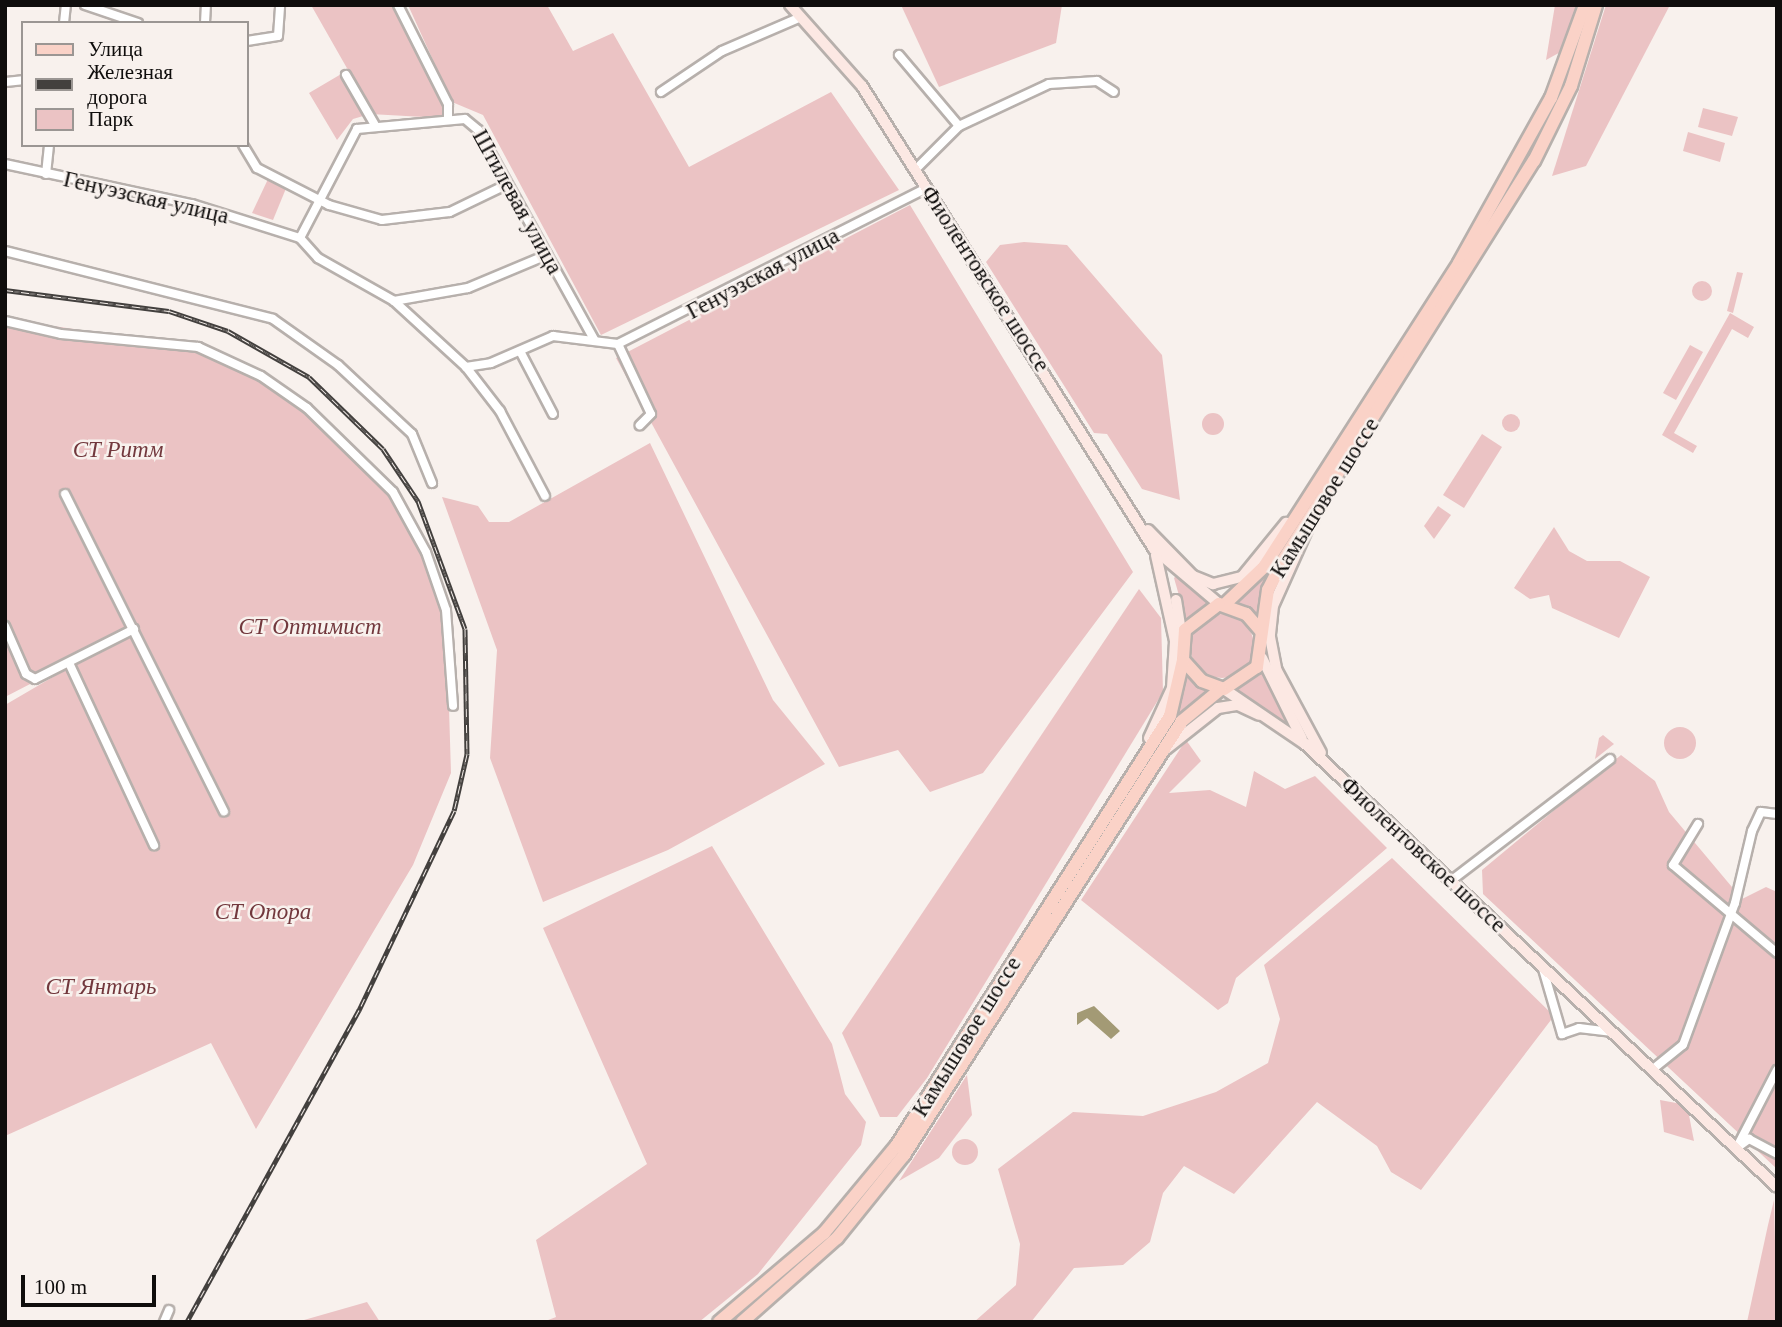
<!DOCTYPE html>
<html>
<head>
<meta charset="utf-8">
<style>
	body { margin:0 }
	#map { position:relative; width:1782px; height:1327px; overflow:hidden; background:#f8f1ed; font-family:"Times New Roman",serif }
	div>[style] { position:absolute }
	[style*='--x'] { left:calc(var(--x)*1px); top:calc(var(--y)*1px); width:calc(var(--w)*1px); rotate:calc(var(--a)*1deg) }
	.green>* { inset:0; background:#ebc3c4 }
	.round { border-radius:50% }
	.water>* { inset:0; background:#a39a75 }
	.roads { filter:drop-shadow(2px 0 #b7b0ac) drop-shadow(-2px 0 #b7b0ac) drop-shadow(0 2px #b7b0ac) drop-shadow(0 -2px #b7b0ac) }
	.street>* { height:8px; margin:-4px; padding:0 4px; transform-origin:4px; border-radius:4px; background:#fff }
	.secondary>* { height:10px; margin:-5px; padding:0 5px; transform-origin:5px; border-radius:5px; background:#fce8e3 }
	.primary>* { height:12px; margin:-6px; padding:0 6px; transform-origin:6px; border-radius:6px; background:#fad2c7 }
	.rail>* { height:5px; margin-top:-2.5px; transform-origin:0; background:repeating-linear-gradient(90deg,#f8f1ed 0 8px,#43403e 0 16px); box-sizing:border-box; border-block:2px solid #43403e }
	span { translate:-50% -50%; white-space:nowrap; text-align:center; line-height:1.15; -webkit-text-stroke:5px #f8f1ed; paint-order:stroke }
	.street-label { font-size:23px; color:#0f0d0c }
	.park-label { font-size:23px; color:#72383d; font-style:italic }
	.frame { position:absolute; inset:0; border:7px solid #0f0d0c; pointer-events:none }
	.legend { position:absolute; left:21px; top:21px; width:228px; height:126px; box-sizing:border-box; background:#f8f1ed; border:2px solid #9b9693; margin:0; padding:9px 12px; list-style:none; font-size:21px; color:#0f0d0c }
	.legend li { display:flex; align-items:center; gap:14px; height:35px }
	.legend b { width:35px; border:2px solid #9b9693 }
	.scale { position:absolute; left:21px; top:1275px; width:135px; height:32px; box-sizing:border-box; border:4px solid #0f0d0c; border-top:0; padding-left:9px; font-size:21px; line-height:24px; white-space:nowrap; color:#0f0d0c; -webkit-text-stroke:5px #f8f1ed; paint-order:stroke }
</style>
</head>
<body>
<div id="map">
	<div class="green">
		<i style="clip-path:polygon(311px 5px,398px 5px,448px 102px,442px 118px,370px 114px,353px 119px,337px 140px,309px 93px,348px 70px)"></i>
		<i style="clip-path:polygon(408px 5px,547px 5px,573px 51px,613px 33px,689px 167px,831px 92px,899px 190px,601px 335px,483px 115px,452px 102px)"></i>
		<i style="clip-path:polygon(901px 5px,1062px 5px,1056px 43px,939px 87px)"></i>
		<i style="clip-path:polygon(1555px 5px,1578px 5px,1566px 49px,1546px 60px)"></i>
		<i style="clip-path:polygon(1606px 5px,1670px 5px,1586px 166px,1552px 176px)"></i>
		<i style="clip-path:polygon(1703px 108px,1738px 117px,1732px 136px,1698px 127px)"></i>
		<i style="clip-path:polygon(1688px 132px,1725px 143px,1720px 162px,1683px 151px)"></i>
		<i style="clip-path:polygon(269px 177px,287px 186px,273px 220px,252px 213px)"></i>
		<i style="clip-path:polygon(910px 205px,1133px 572px,983px 773px,930px 792px,898px 750px,839px 767px,616px 358px)"></i>
		<i style="clip-path:polygon(1024px 242px,1067px 245px,1162px 355px,1180px 500px,1142px 489px,1107px 434px,1094px 433px,986px 262px,1000px 245px)"></i>
		<i style="clip-path:polygon(1737px 272px,1743px 273px,1733px 313px,1727px 311px)"></i>
		<i class="round" style="left:1692px;top:281px;width:20px;height:20px"></i>
		<i style="clip-path:polygon(1730px 313px,1754px 327px,1748px 338px,1732px 329px,1674px 433px,1697px 446px,1693px 453px,1662px 435px)"></i>
		<i style="clip-path:polygon(5px 319px,198px 347px,261px 376px,393px 492px,426px 552px,446px 610px,451px 773px,413px 865px,256px 1129px,211px 1043px,5px 1136px,5px 705px,123px 636px,5px 697px)"></i>
		<i style="clip-path:polygon(1690px 345px,1703px 352px,1676px 400px,1663px 393px)"></i>
		<i class="round" style="left:1202px;top:413px;width:22px;height:22px"></i>
		<i class="round" style="left:1502px;top:414px;width:18px;height:18px"></i>
		<i style="clip-path:polygon(1482px 434px,1502px 447px,1464px 508px,1443px 495px)"></i>
		<i style="clip-path:polygon(650px 443px,773px 700px,825px 764px,668px 850px,543px 902px,490px 758px,497px 650px,442px 497px,478px 506px,489px 522px,509px 522px)"></i>
		<i style="clip-path:polygon(1438px 506px,1451px 515px,1434px 539px,1424px 526px)"></i>
		<i style="clip-path:polygon(1554px 527px,1569px 551px,1587px 561px,1620px 561px,1650px 577px,1619px 638px,1552px 608px,1549px 595px,1530px 599px,1514px 588px)"></i>
		<i style="clip-path:polygon(1268px 569px,1271px 570px,1258px 618px,1233px 602px)"></i>
		<i style="clip-path:polygon(1176px 576px,1210px 602px,1186px 620px,1174px 578px)"></i>
		<i style="clip-path:polygon(1139px 589px,1161px 618px,1163px 692px,927px 1078px,897px 1117px,880px 1117px,842px 1033px)"></i>
		<i class="round" style="left:1190px;top:614px;width:64px;height:64px"></i>
		<i style="clip-path:polygon(1262px 669px,1292px 727px,1290px 730px,1234px 691px)"></i>
		<i style="clip-path:polygon(1187px 675px,1210px 690px,1172px 728px,1169px 727px)"></i>
		<i class="round" style="left:1664px;top:727px;width:32px;height:32px"></i>
		<i style="clip-path:polygon(1603px 735px,1614px 744px,1595px 759px,1599px 738px)"></i>
		<i style="clip-path:polygon(1186px 740px,1201px 761px,1169px 793px,1210px 790px,1246px 807px,1254px 771px,1285px 789px,1315px 776px,1387px 848px,1236px 978px,1228px 1003px,1218px 1010px,1081px 900px)"></i>
		<i style="clip-path:polygon(1621px 755px,1655px 781px,1669px 812px,1742px 899px,1766px 887px,1777px 892px,1777px 1169px,1483px 894px,1482px 870px)"></i>
		<i style="clip-path:polygon(712px 846px,832px 1044px,845px 1094px,866px 1122px,861px 1145px,758px 1274px,699px 1322px,543px 1322px,556px 1317px,536px 1240px,647px 1164px,543px 928px)"></i>
		<i style="clip-path:polygon(1392px 858px,1554px 1016px,1421px 1190px,1391px 1172px,1377px 1146px,1317px 1102px,1234px 1194px,1184px 1166px,1163px 1193px,1150px 1242px,1123px 1265px,1074px 1268px,1031px 1322px,974px 1322px,1016px 1285px,1020px 1244px,998px 1169px,1073px 1112px,1143px 1116px,1216px 1092px,1268px 1063px,1280px 1019px,1264px 965px)"></i>
		<i style="clip-path:polygon(967px 1075px,972px 1115px,939px 1158px,899px 1181px)"></i>
		<i style="clip-path:polygon(1660px 1100px,1687px 1105px,1694px 1141px,1664px 1132px)"></i>
		<i class="round" style="left:952px;top:1139px;width:26px;height:26px"></i>
		<i style="clip-path:polygon(1774px 1200px,1777px 1322px,1747px 1322px,1768px 1225px)"></i>
		<i style="clip-path:polygon(367px 1302px,380px 1322px,297px 1322px)"></i>
	</div>
	<div class="water">
		<i style="clip-path:polygon(1094px 1006px,1120px 1031px,1111px 1039px,1087px 1018px,1077px 1025px,1077px 1013px)"></i>
	</div>
	<div class="roads">
		<div class="street">
			<i style="--x:85;--y:5;--w:56;--a:18.8"></i>
			<i style="--x:398;--y:5;--w:111;--a:63.2"></i>
			<i style="--x:448;--y:104;--w:16;--a:90"></i>
			<i style="--x:64;--y:23;--w:18;--a:-84"></i>
			<i style="--x:205;--y:23;--w:18;--a:-87"></i>
			<i style="--x:247;--y:41;--w:31;--a:-9"></i>
			<i style="--x:278;--y:36;--w:31;--a:-86"></i>
			<i style="--x:899;--y:55;--w:93;--a:49.8"></i>
			<i style="--x:346;--y:75;--w:58;--a:59.9"></i>
			<i style="--x:5;--y:82;--w:18;--a:-6"></i>
			<i style="--x:661;--y:92;--w:73;--a:-33.9"></i>
			<i style="--x:722;--y:51;--w:86;--a:-23.3"></i>
			<i style="--x:243;--y:145;--w:27;--a:59"></i>
			<i style="--x:257;--y:168;--w:81;--a:27.2"></i>
			<i style="--x:329;--y:205;--w:55;--a:15.8"></i>
			<i style="--x:382;--y:220;--w:68;--a:-6.7"></i>
			<i style="--x:450;--y:212;--w:64;--a:-25.8"></i>
			<i style="--x:5;--y:164;--w:191;--a:12.1"></i>
			<i style="--x:192;--y:204;--w:113;--a:17.5"></i>
			<i style="--x:300;--y:238;--w:27;--a:48"></i>
			<i style="--x:318;--y:258;--w:87;--a:29.5"></i>
			<i style="--x:394;--y:301;--w:98;--a:42.5"></i>
			<i style="--x:466;--y:367;--w:56;--a:52.3"></i>
			<i style="--x:500;--y:411;--w:96;--a:62.1"></i>
			<i style="--x:915;--y:170;--w:62;--a:-45"></i>
			<i style="--x:959;--y:126;--w:99;--a:-25"></i>
			<i style="--x:1049;--y:84;--w:48;--a:-3.6"></i>
			<i style="--x:1097;--y:81;--w:20;--a:33"></i>
			<i style="--x:46;--y:174;--w:29;--a:-84"></i>
			<i style="--x:300;--y:238;--w:123;--a:-62.4"></i>
			<i style="--x:357;--y:129;--w:108;--a:-5.3"></i>
			<i style="--x:465;--y:119;--w:17;--a:40"></i>
			<i style="--x:478;--y:130;--w:241;--a:61"></i>
			<i style="--x:5;--y:251;--w:276;--a:14.2"></i>
			<i style="--x:273;--y:319;--w:80;--a:35.3"></i>
			<i style="--x:338;--y:365;--w:101;--a:43"></i>
			<i style="--x:412;--y:434;--w:53;--a:67.8"></i>
			<i style="--x:394;--y:301;--w:75;--a:-10"></i>
			<i style="--x:468;--y:288;--w:86;--a:-22.7"></i>
			<i style="--x:5;--y:321;--w:57;--a:13.1"></i>
			<i style="--x:61;--y:334;--w:138;--a:5.4"></i>
			<i style="--x:198;--y:347;--w:69;--a:24.7"></i>
			<i style="--x:261;--y:376;--w:56;--a:34.8"></i>
			<i style="--x:307;--y:408;--w:120;--a:44.3"></i>
			<i style="--x:393;--y:492;--w:68;--a:61.2"></i>
			<i style="--x:426;--y:552;--w:61;--a:71"></i>
			<i style="--x:446;--y:610;--w:96;--a:85.8"></i>
			<i style="--x:618;--y:344;--w:77;--a:64.8"></i>
			<i style="--x:651;--y:414;--w:16;--a:135"></i>
			<i style="--x:520;--y:351;--w:71;--a:62.4"></i>
			<i style="--x:466;--y:367;--w:25;--a:-9"></i>
			<i style="--x:491;--y:363;--w:68;--a:-23.5"></i>
			<i style="--x:553;--y:336;--w:65;--a:7"></i>
			<i style="--x:618;--y:344;--w:346;--a:-26.8"></i>
			<i style="--x:65;--y:494;--w:355;--a:63.4"></i>
			<i style="--x:5;--y:626;--w:52;--a:66.4"></i>
			<i style="--x:26;--y:674;--w:10;--a:29"></i>
			<i style="--x:35;--y:679;--w:111;--a:-26.8"></i>
			<i style="--x:70;--y:665;--w:199;--a:65"></i>
			<i style="--x:1698;--y:824;--w:48;--a:121.4"></i>
			<i style="--x:1673;--y:865;--w:136;--a:40.2"></i>
			<i style="--x:1452;--y:880;--w:199;--a:-37.4"></i>
			<i style="--x:1543;--y:969;--w:68;--a:73.7"></i>
			<i style="--x:1562;--y:1034;--w:18;--a:-19"></i>
			<i style="--x:1579;--y:1028;--w:34;--a:7"></i>
			<i style="--x:1653;--y:1069;--w:38;--a:-39"></i>
			<i style="--x:1683;--y:1045;--w:151;--a:-69.9"></i>
			<i style="--x:1735;--y:903;--w:74;--a:-76.7"></i>
			<i style="--x:1752;--y:831;--w:21;--a:-65"></i>
			<i style="--x:1761;--y:812;--w:16;--a:7"></i>
			<i style="--x:1738;--y:1147;--w:14;--a:-36"></i>
			<i style="--x:1749;--y:1139;--w:32;--a:28"></i>
			<i style="--x:1736;--y:1149;--w:89;--a:-62.6"></i>
			<i style="--x:164;--y:1322;--w:13;--a:-67"></i>
		</div>
		<div class="secondary">
			<i style="--x:790;--y:5;--w:108;--a:48.4"></i>
			<i style="--x:862;--y:86;--w:547;--a:57.76"></i>
			<i style="--x:1154;--y:549;--w:85;--a:40.2"></i>
			<i style="--x:1148;--y:530;--w:64;--a:45.6"></i>
			<i style="--x:1193;--y:576;--w:22;--a:22"></i>
			<i style="--x:1213;--y:584;--w:30;--a:-14"></i>
			<i style="--x:1242;--y:577;--w:70;--a:-50.8"></i>
			<i style="--x:1307;--y:530;--w:83;--a:114.1"></i>
			<i style="--x:1273;--y:606;--w:31;--a:96"></i>
			<i style="--x:1270;--y:637;--w:33;--a:79"></i>
			<i style="--x:1276;--y:669;--w:95;--a:61.8"></i>
			<i style="--x:1176;--y:600;--w:37;--a:81"></i>
			<i style="--x:1262;--y:658;--w:90;--a:63.7"></i>
			<i style="--x:1224;--y:689;--w:98;--a:34.2"></i>
			<i style="--x:1305;--y:744;--w:647;--a:43.18"></i>
			<i style="--x:1149;--y:738;--w:55;--a:-65.3"></i>
			<i style="--x:1172;--y:688;--w:47;--a:-86.3"></i>
			<i style="--x:1175;--y:641;--w:88;--a:-102.5"></i>
			<i style="--x:1166;--y:749;--w:66;--a:-38.3"></i>
			<i style="--x:1218;--y:708;--w:20;--a:-9"></i>
			<i style="--x:1238;--y:705;--w:23;--a:25"></i>
		</div>
		<div class="primary">
			<i style="--x:1224;--y:605;--w:55;--a:-43.5"></i>
			<i style="--x:1264;--y:567;--w:361;--a:-57.3"></i>
			<i style="--x:1459;--y:263;--w:189;--a:-60.9"></i>
			<i style="--x:1551;--y:98;--w:99;--a:-69.9"></i>
			<i style="--x:1261;--y:631;--w:23;--a:-131"></i>
			<i style="--x:1246;--y:614;--w:29;--a:-160"></i>
			<i style="--x:1219;--y:604;--w:43;--a:142.6"></i>
			<i style="--x:1185;--y:630;--w:30;--a:94"></i>
			<i style="--x:1183;--y:660;--w:28;--a:48"></i>
			<i style="--x:1202;--y:681;--w:23;--a:20"></i>
			<i style="--x:1224;--y:689;--w:40;--a:-34"></i>
			<i style="--x:1257;--y:667;--w:78;--a:-81.9"></i>
			<i style="--x:1268;--y:590;--w:31;--a:-63"></i>
			<i style="--x:1282;--y:562;--w:474;--a:-57.9"></i>
			<i style="--x:1534;--y:161;--w:84;--a:-63.7"></i>
			<i style="--x:1571;--y:86;--w:85;--a:-72.8"></i>
			<i style="--x:719;--y:1322;--w:138;--a:-40.3"></i>
			<i style="--x:824;--y:1233;--w:114;--a:-50.3"></i>
			<i style="--x:897;--y:1145;--w:508;--a:-57.53"></i>
			<i style="--x:1170;--y:716;--w:57;--a:-76.9"></i>
			<i style="--x:742;--y:1322;--w:127;--a:-41.5"></i>
			<i style="--x:837;--y:1238;--w:107;--a:-51.1"></i>
			<i style="--x:904;--y:1155;--w:515;--a:-57.36"></i>
			<i style="--x:1182;--y:721;--w:50;--a:-39.4"></i>
		</div>
	</div>
	<div class="rail">
		<i style="--x:5;--y:290;--w:165;--a:7.3"></i>
		<i style="--x:169;--y:311;--w:62;--a:18.7"></i>
		<i style="--x:228;--y:331;--w:93;--a:29.6"></i>
		<i style="--x:309;--y:377;--w:103;--a:44.2"></i>
		<i style="--x:383;--y:449;--w:63;--a:56.1"></i>
		<i style="--x:418;--y:501;--w:136;--a:69.8"></i>
		<i style="--x:465;--y:629;--w:125;--a:89.1"></i>
		<i style="--x:467;--y:754;--w:58;--a:102.8"></i>
		<i style="--x:454;--y:811;--w:221;--a:115.5"></i>
		<i style="--x:359;--y:1010;--w:356;--a:118.9"></i>
	</div>
	<div class="street-label">
		<span style="left:146px;top:198px;rotate:13deg">Генуэзская улица</span>
		<span style="left:517px;top:202px;rotate:61deg">Штилевая улица</span>
		<span style="left:763px;top:274px;rotate:-28deg">Генуэзская улица</span>
		<span style="left:985px;top:279px;rotate:57deg">Фиолентовское шоссе</span>
		<span style="left:1325px;top:498px;rotate:-58deg">Камышовое шоссе</span>
		<span style="left:1423px;top:855px;rotate:43deg">Фиолентовское шоссе</span>
		<span style="left:967px;top:1037px;rotate:-58deg">Камышовое шоссе</span>
	</div>
	<div class="park-label">
		<span style="left:118px;top:450px">СТ Ритм</span>
		<span style="left:310px;top:627px">СТ Оптимист</span>
		<span style="left:263px;top:912px">СТ Опора</span>
		<span style="left:101px;top:987px">СТ Янтарь</span>
	</div>
	<div class="frame"></div>
	<ul class="legend">
	<li><b style="height:9px;background:#fad2c7"></b>Улица</li>
	<li><b style="height:9px;background:#43403e"></b>Железная дорога</li>
	<li><b style="height:19px;background:#ebc3c4"></b>Парк</li>
	</ul>
	<div class="scale">100 m</div>
</div>
</body>
</html>
